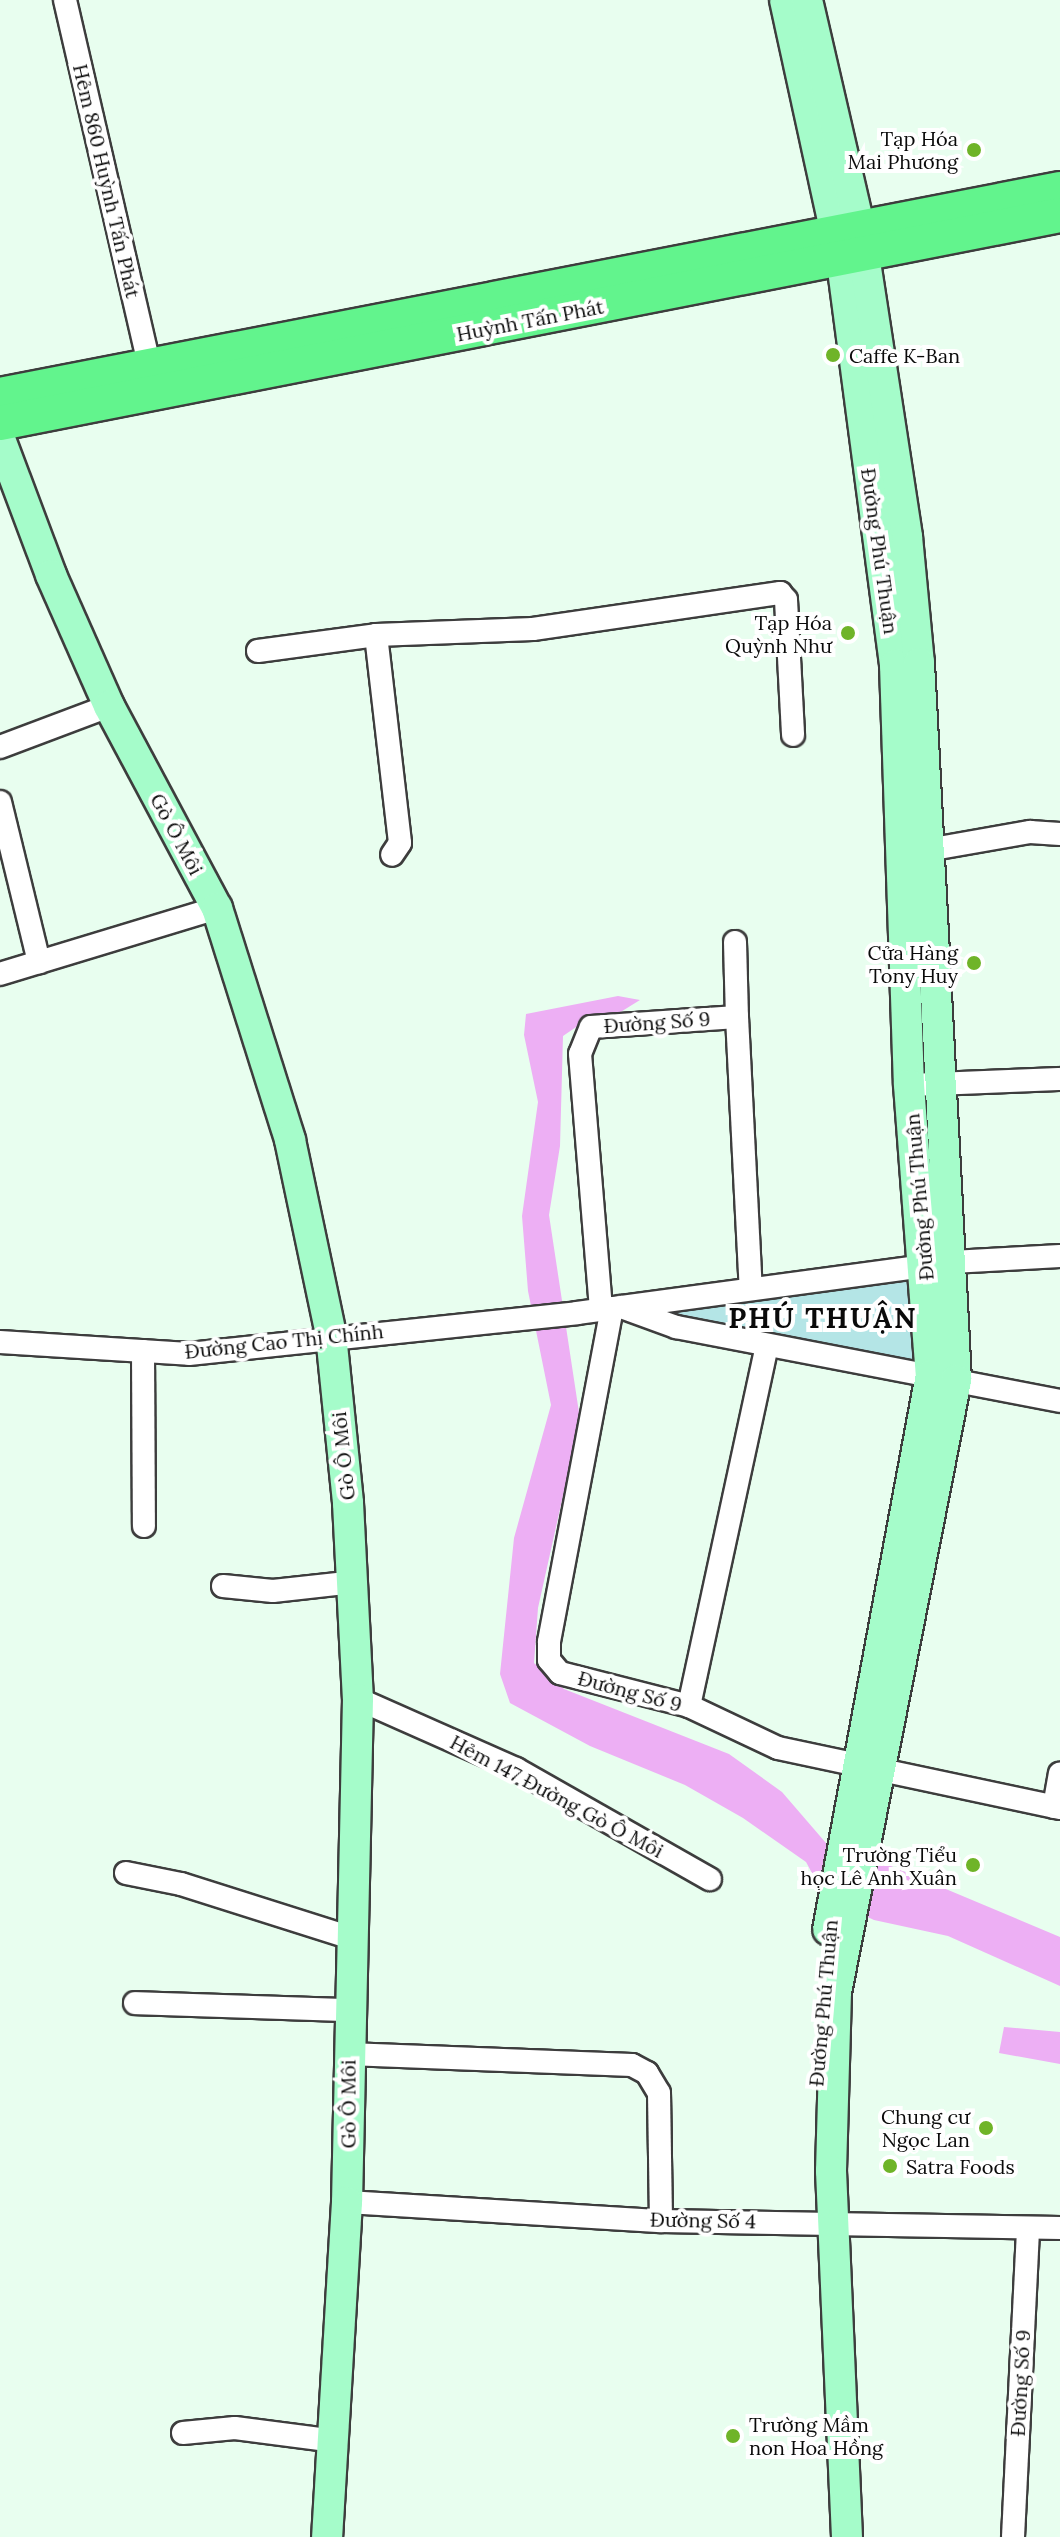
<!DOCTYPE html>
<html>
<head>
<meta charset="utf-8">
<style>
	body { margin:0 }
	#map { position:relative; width:1060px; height:2537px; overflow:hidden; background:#e8feef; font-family:Lora,serif }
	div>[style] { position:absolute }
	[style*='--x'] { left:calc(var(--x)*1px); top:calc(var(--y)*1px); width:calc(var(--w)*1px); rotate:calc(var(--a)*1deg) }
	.green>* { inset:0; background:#b4e5e6 }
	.water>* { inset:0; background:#edaff4 }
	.roads { filter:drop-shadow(2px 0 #3d3d3d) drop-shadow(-2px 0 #3d3d3d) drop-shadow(0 2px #3d3d3d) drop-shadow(0 -2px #3d3d3d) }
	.street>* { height:22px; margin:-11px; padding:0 11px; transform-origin:11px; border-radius:11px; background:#fff }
	.secondary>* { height:30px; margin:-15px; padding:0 15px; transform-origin:15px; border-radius:15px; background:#a5fcca }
	.primary>* { height:34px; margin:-17px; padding:0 17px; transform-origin:17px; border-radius:17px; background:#62f48d }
	.dots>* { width:22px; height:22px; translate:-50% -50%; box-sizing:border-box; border:4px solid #fff; border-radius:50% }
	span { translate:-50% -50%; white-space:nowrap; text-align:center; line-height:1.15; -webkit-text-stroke:8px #fff; paint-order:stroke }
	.poi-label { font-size:20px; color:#0a0a0a }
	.right { translate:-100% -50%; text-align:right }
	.left { translate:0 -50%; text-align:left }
	.street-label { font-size:20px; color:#0a0a0a }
	.district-label { font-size:28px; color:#0a0a0a; font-weight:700; letter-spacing:2px }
</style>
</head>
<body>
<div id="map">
	<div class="green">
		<i style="clip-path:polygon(910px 1276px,923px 1359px,909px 1364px,674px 1317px,672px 1310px)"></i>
	</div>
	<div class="water">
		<i style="clip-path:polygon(618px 996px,640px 1000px,619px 1013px,585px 1021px,563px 1036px,560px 1146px,549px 1215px,580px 1419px,538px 1608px,534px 1663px,564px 1689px,729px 1754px,782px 1792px,832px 1850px,879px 1861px,1060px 1937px,1060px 1986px,948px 1936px,874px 1920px,825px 1897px,806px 1862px,743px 1818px,685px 1785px,590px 1746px,510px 1703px,500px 1674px,514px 1538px,551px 1405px,528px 1291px,522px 1216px,538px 1102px,524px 1035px,526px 1014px)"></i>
		<i style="clip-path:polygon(1004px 2027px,1060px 2032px,1060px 2064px,999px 2053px)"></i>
	</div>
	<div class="roads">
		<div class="street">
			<i style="--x:65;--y:0;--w:373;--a:77"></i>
			<i style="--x:376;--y:635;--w:209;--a:83.4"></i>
			<i style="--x:400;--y:843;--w:14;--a:124"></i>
			<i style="--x:258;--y:651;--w:119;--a:-7.7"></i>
			<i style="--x:376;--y:635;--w:157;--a:-2.2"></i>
			<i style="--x:533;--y:629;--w:250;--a:-8.3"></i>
			<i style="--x:780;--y:593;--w:9;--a:49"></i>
			<i style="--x:786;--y:600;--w:135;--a:87"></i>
			<i style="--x:0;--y:747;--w:116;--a:-20.6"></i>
			<i style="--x:0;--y:802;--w:165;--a:76.3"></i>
			<i style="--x:916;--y:852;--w:116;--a:-10"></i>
			<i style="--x:1030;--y:832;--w:30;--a:4"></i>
			<i style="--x:735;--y:942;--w:75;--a:88.5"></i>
			<i style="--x:0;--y:974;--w:227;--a:-16.9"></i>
			<i style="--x:909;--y:1085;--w:151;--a:-2.3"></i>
			<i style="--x:621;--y:1307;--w:59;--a:20"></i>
			<i style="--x:676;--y:1327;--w:391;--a:10.9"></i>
			<i style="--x:612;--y:1308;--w:340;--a:100.7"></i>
			<i style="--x:549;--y:1642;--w:18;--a:90"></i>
			<i style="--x:549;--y:1660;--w:17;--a:50"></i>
			<i style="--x:560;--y:1673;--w:133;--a:14.3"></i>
			<i style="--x:689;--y:1706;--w:98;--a:25.3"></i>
			<i style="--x:778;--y:1748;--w:288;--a:12"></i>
			<i style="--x:601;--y:1309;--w:256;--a:-94.7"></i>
			<i style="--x:580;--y:1054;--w:29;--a:-68"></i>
			<i style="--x:591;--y:1027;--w:146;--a:-3.9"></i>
			<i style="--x:737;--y:1017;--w:272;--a:87.1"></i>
			<i style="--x:0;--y:1342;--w:189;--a:3.6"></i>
			<i style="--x:189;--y:1354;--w:390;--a:-6"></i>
			<i style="--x:577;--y:1313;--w:378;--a:-7.7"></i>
			<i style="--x:952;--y:1262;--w:108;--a:-3.2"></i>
			<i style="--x:143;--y:1351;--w:175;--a:89.7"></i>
			<i style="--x:223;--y:1586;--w:50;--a:5.7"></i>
			<i style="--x:273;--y:1591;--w:81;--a:-6.3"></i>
			<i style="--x:358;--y:1699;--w:173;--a:23.9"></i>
			<i style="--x:516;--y:1769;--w:223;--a:29.6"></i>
			<i style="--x:689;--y:1706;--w:368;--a:-77.8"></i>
			<i style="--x:1054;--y:1807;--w:34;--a:-80"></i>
			<i style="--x:126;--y:1873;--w:56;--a:11.3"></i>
			<i style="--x:181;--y:1884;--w:178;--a:17.6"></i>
			<i style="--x:135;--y:2003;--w:213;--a:1.9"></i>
			<i style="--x:348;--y:2054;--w:284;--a:2.2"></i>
			<i style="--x:632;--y:2065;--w:17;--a:28"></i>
			<i style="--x:647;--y:2073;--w:23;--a:59"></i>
			<i style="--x:659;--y:2093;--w:128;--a:89.1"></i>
			<i style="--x:347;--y:2202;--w:315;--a:3.5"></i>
			<i style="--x:661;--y:2221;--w:399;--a:1"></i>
			<i style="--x:183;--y:2433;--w:52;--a:-5.5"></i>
			<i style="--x:235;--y:2428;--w:101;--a:7.4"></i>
			<i style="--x:1013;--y:2537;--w:309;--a:-87.2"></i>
		</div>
		<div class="secondary">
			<i style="--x:785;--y:0;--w:268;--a:77.7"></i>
			<i style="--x:842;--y:262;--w:406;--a:82.5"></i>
			<i style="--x:895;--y:665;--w:420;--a:88.1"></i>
			<i style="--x:909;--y:1085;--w:291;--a:85.7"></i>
			<i style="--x:931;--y:1375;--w:564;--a:100.51"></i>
			<i style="--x:807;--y:0;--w:235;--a:77"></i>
			<i style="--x:860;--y:229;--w:312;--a:81.3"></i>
			<i style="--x:907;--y:537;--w:127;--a:84.6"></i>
			<i style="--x:919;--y:663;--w:718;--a:87.05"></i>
			<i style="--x:956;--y:1380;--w:624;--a:101.09"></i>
			<i style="--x:836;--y:1992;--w:179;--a:91.6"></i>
			<i style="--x:831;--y:2171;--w:366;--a:87.5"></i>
			<i style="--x:0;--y:439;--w:145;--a:69.4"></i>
			<i style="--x:51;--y:575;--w:143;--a:66.1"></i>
			<i style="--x:109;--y:706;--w:229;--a:61.9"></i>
			<i style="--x:217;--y:908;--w:243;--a:72.5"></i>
			<i style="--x:290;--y:1140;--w:199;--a:78.1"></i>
			<i style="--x:331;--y:1335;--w:169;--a:84.2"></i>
			<i style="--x:348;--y:1503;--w:196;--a:87.1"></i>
			<i style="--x:358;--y:1699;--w:503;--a:91.25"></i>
			<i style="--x:347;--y:2202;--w:336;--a:93.4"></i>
		</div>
		<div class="primary">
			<i style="--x:0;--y:395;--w:1080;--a:-11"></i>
			<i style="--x:0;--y:423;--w:1080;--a:-11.1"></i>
		</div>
	</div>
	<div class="dots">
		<i style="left:974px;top:150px;background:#6fb428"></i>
		<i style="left:833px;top:355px;background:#6fb428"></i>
		<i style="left:848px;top:633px;background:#6fb428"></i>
		<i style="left:974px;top:963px;background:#6fb428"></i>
		<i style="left:973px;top:1865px;background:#6fb428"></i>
		<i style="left:986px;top:2128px;background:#6fb428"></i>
		<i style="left:890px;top:2166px;background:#6fb428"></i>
		<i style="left:733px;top:2436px;background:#6fb428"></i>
	</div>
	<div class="poi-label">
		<span class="right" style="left:958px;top:150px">Tạp Hóa<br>Mai Phương</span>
		<span class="left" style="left:849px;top:355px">Caffe K-Ban</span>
		<span class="right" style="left:832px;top:634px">Tạp Hóa<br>Quỳnh Như</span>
		<span class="right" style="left:958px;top:964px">Cửa Hàng<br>Tony Huy</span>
		<span class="right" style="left:957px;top:1866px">Trường Tiểu<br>học Lê Anh Xuân</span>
		<span class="right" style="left:970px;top:2128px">Chung cư<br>Ngọc Lan</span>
		<span class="left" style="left:906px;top:2166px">Satra Foods</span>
		<span class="left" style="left:749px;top:2436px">Trường Mầm<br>non Hoa Hồng</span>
	</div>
	<div class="street-label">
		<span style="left:107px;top:181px;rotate:77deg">Hẻm 860 Huỳnh Tấn Phát</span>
		<span style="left:530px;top:320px;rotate:-11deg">Huỳnh Tấn Phát</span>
		<span style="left:880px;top:551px;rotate:82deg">Đường Phú Thuận</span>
		<span style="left:177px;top:834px;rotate:62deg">Gò Ô Môi</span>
		<span style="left:657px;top:1022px;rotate:-4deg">Đường Số 9</span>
		<span style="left:919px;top:1197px;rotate:-95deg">Đường Phú Thuận</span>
		<span style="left:284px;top:1341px;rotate:-6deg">Đường Cao Thị Chính</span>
		<span style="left:343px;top:1456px;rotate:-96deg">Gò Ô Môi</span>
		<span style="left:630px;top:1691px;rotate:15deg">Đường Số 9</span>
		<span style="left:557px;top:1796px;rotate:28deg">Hẻm 147 Đường Gò Ô Môi</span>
		<span style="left:823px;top:2003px;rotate:-85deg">Đường Phú Thuận</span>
		<span style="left:348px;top:2104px;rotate:-90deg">Gò Ô Môi</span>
		<span style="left:703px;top:2220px;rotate:1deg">Đường Số 4</span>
		<span style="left:1020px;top:2383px;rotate:-87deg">Đường Số 9</span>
	</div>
	<div class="district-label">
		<span style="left:823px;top:1318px">PHÚ THUẬN</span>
	</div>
</div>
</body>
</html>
